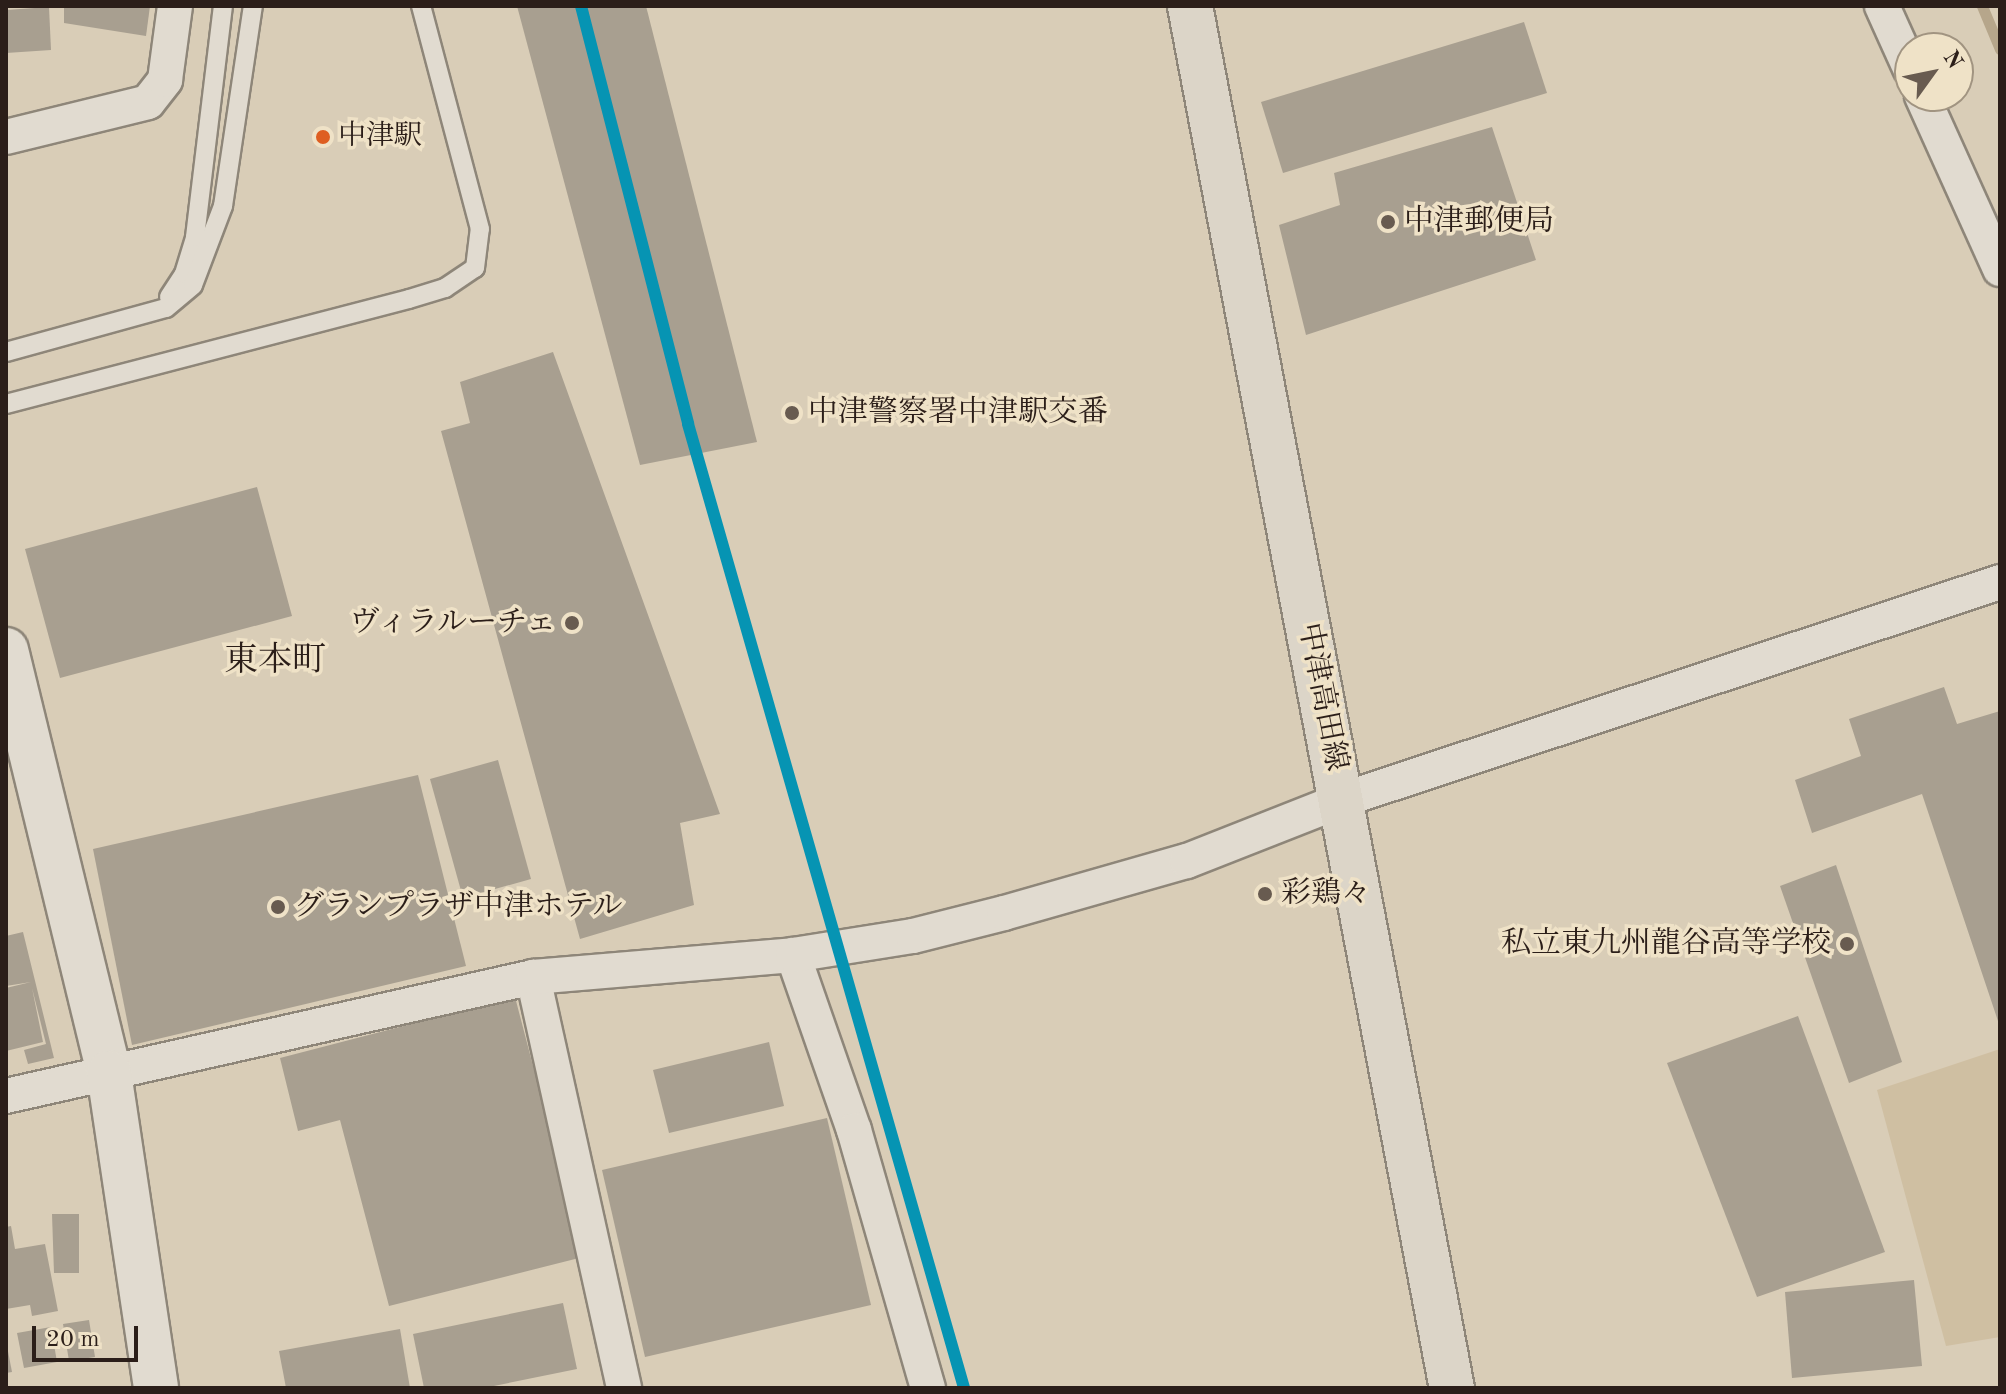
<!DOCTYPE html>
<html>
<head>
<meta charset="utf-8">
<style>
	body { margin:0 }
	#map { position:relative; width:2006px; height:1394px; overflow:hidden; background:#d9cdb7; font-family:"Old Standard TT","Noto Serif JP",serif }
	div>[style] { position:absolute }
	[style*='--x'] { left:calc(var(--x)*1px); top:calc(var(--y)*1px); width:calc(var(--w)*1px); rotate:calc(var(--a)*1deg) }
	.green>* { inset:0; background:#cfbfa2 }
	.stream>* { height:11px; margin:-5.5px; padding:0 5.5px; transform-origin:5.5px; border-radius:5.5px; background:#b6a68b }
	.building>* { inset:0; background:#a89f90 }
	.roads { filter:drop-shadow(2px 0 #8e8679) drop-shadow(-2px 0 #8e8679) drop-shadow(0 2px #8e8679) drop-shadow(0 -2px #8e8679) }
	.service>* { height:18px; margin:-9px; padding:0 9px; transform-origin:9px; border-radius:9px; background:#e1dbd0 }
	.minor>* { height:34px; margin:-17px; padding:0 17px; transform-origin:17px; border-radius:17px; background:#e1dbd0 }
	.tertiary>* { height:44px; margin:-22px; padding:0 22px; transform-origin:22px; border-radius:22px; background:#e1dbd0 }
	.primary>* { height:44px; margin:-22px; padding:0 22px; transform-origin:22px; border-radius:22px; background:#dcd5c8 }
	.rail-1>* { height:12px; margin:-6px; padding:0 6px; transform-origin:6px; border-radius:6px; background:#0694b3 }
	.dots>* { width:22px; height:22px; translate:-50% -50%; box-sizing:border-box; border:4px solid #efe2c7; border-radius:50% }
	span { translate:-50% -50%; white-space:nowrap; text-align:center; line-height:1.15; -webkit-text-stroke:7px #efe2c7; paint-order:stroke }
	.bus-label { font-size:28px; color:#2b1e19 }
	.left { translate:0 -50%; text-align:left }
	.poi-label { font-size:30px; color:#2b1e19 }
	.right { translate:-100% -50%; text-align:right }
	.street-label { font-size:30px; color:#2b1e19 }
	.quarter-label { font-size:34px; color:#2b1e19 }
	.frame { position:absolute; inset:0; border:8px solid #2b1e19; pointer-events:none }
	.north { position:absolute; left:1894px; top:32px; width:80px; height:80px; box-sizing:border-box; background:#efe2c7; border:2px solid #a19481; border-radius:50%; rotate:57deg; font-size:22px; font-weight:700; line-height:32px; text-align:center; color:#2b1e19 }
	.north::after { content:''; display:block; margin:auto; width:28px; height:36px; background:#685b50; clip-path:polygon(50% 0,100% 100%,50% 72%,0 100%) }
	.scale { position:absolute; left:32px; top:1326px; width:106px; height:36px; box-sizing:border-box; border:4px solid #2b1e19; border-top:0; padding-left:10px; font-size:24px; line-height:28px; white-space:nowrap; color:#2b1e19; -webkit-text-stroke:6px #efe2c7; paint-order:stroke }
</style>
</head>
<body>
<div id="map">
	<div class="green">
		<i style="clip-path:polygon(2000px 1049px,2000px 1337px,1946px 1346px,1877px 1090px)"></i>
	</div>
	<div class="stream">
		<i style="--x:1982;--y:6;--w:47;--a:67.3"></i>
	</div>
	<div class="building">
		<i style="clip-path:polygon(64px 6px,150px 6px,146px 36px,64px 23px)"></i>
		<i style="clip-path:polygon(517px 6px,646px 6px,757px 442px,640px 465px)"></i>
		<i style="clip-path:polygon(49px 7px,51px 50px,6px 53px,6px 10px)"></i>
		<i style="clip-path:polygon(1524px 22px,1547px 93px,1283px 173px,1261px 102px)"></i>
		<i style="clip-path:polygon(1492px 127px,1536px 260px,1306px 335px,1279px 225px,1340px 205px,1334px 173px)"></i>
		<i style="clip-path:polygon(553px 352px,720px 814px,680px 823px,694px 905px,580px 939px,441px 431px,470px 423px,460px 382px)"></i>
		<i style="clip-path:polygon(257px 487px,292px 616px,60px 678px,25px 549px)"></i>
		<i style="clip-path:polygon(1944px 687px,1957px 724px,2000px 711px,2000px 1027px,1922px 794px,1812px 833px,1795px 780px,1861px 756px,1849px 719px)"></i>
		<i style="clip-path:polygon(498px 760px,531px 879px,463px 898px,430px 779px)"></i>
		<i style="clip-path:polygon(418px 775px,466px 966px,132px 1045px,93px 849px)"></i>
		<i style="clip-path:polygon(1836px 865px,1902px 1062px,1849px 1083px,1780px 886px)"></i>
		<i style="clip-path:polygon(23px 932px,54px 1058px,28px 1064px,24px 1050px,46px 1044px,32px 988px,43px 1042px,6px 1051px,6px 988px,31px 982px,6px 986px,6px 936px)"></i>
		<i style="clip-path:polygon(515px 997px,583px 1257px,389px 1306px,340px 1120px,298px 1131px,280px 1058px)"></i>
		<i style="clip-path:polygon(1798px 1016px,1885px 1252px,1757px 1297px,1667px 1063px)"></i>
		<i style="clip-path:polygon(769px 1042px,784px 1106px,669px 1133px,653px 1070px)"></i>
		<i style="clip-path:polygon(827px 1118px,871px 1305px,645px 1357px,602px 1170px)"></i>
		<i style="clip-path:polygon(52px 1214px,79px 1214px,79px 1273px,54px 1273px)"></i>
		<i style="clip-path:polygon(11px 1226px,15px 1249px,45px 1244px,58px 1311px,32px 1316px,30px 1305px,6px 1309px,6px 1227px)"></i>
		<i style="clip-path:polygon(1914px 1280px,1922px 1366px,1792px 1378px,1785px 1292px)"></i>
		<i style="clip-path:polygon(563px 1303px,577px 1369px,484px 1388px,424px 1388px,413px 1334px)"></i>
		<i style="clip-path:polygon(89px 1320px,95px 1357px,69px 1361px,63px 1324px)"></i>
		<i style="clip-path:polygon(51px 1327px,57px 1362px,24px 1368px,17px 1333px)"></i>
		<i style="clip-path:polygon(400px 1329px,410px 1388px,286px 1388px,279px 1351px)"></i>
		<i style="clip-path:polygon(6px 1341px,12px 1372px,6px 1373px)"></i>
	</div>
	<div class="roads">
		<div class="service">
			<i style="--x:169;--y:297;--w:27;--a:-57"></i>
			<i style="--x:184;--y:274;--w:39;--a:-73"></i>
			<i style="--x:195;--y:237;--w:233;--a:-83.1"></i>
			<i style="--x:6;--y:352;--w:166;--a:-15.4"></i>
			<i style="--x:166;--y:308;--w:35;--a:-40"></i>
			<i style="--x:193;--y:285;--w:85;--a:-69.2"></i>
			<i style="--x:223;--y:206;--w:202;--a:-81.5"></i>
			<i style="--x:6;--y:404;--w:416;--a:-14.6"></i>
			<i style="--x:409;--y:299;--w:38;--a:-17"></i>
			<i style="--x:445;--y:288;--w:36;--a:-34"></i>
			<i style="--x:475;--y:268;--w:39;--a:-83"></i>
			<i style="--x:480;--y:229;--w:231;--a:-104.8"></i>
		</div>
		<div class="minor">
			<i style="--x:1882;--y:6;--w:68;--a:65.7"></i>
			<i style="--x:1922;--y:96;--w:190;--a:65.7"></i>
			<i style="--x:6;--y:137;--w:146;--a:-13.8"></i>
			<i style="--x:148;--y:102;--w:28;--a:-52"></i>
			<i style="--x:165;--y:80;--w:75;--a:-82.3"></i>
			<i style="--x:793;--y:955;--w:185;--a:70.8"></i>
			<i style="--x:854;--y:1130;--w:268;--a:74"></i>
			<i style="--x:533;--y:977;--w:421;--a:77.5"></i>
			<i style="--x:6;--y:1096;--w:540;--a:-12.72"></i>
			<i style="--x:533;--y:977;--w:261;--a:-4.8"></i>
			<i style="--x:793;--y:955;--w:121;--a:-9"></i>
			<i style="--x:913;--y:936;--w:94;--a:-14.2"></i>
			<i style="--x:1004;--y:913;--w:190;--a:-15.9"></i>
			<i style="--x:1187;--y:861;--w:167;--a:-21.5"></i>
			<i style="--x:1342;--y:800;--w:693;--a:-18.33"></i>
		</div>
		<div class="tertiary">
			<i style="--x:6;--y:650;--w:435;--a:76.3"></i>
			<i style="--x:109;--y:1073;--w:318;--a:81.5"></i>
		</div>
		<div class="primary">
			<i style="--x:1190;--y:6;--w:1407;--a:79.27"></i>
		</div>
	</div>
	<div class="rail-1">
		<i style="--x:581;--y:6;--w:431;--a:75.6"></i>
		<i style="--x:688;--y:424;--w:1003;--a:74.02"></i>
	</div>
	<div class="dots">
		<i style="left:323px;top:137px;background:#de5e21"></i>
		<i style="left:1388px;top:222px;background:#685b50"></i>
		<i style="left:792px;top:413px;background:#685b50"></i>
		<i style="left:572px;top:623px;background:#685b50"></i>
		<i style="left:1265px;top:894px;background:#685b50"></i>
		<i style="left:278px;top:907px;background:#685b50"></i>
		<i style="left:1847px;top:944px;background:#685b50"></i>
	</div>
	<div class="bus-label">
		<span class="left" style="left:338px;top:137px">中津駅</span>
	</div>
	<div class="poi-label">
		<span class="left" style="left:1404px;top:222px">中津郵便局</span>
		<span class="left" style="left:808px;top:413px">中津警察署中津駅交番</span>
		<span class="right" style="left:556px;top:623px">ヴィラルーチェ</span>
		<span class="left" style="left:1281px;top:894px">彩鶏々</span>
		<span class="left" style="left:294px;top:907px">グランプラザ中津ホテル</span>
		<span class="right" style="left:1831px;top:944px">私立東九州龍谷高等学校</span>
	</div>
	<div class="street-label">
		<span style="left:1322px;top:697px;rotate:79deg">中津高田線</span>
	</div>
	<div class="quarter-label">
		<span style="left:275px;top:662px">東本町</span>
	</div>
	<div class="frame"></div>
	<div class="north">N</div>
	<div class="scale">20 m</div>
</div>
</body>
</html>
